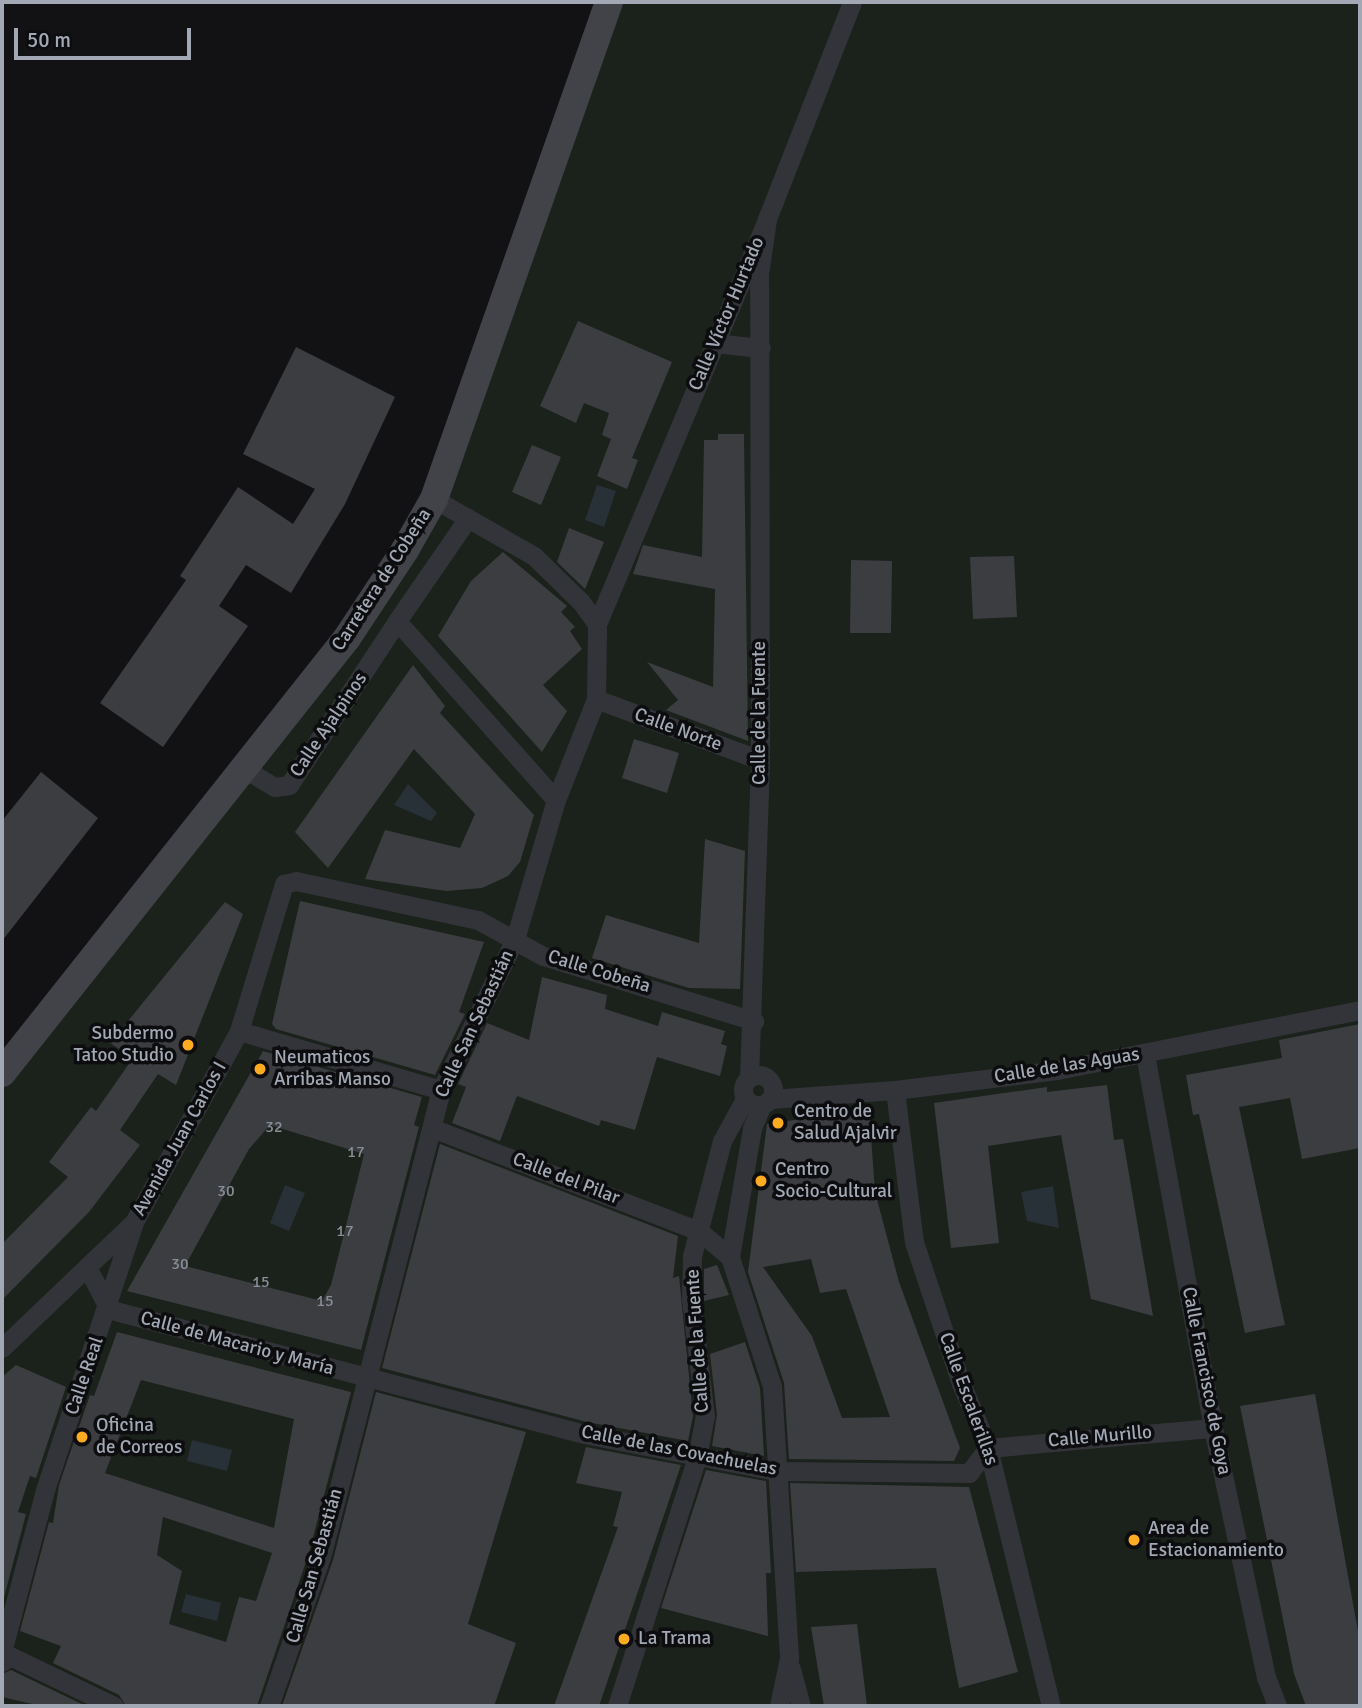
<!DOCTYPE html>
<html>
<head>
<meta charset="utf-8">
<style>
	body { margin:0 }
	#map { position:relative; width:1362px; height:1708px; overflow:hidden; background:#121214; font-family:Signika,sans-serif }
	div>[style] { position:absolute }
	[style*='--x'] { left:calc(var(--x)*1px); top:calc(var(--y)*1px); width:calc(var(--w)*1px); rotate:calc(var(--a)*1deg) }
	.green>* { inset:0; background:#1a221b }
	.water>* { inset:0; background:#283138 }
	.building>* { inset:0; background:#3c3d41 }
	.street>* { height:19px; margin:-9.5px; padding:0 9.5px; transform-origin:9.5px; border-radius:9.5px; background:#333439 }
	.street>.ring { margin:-9.5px; padding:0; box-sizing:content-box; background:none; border:19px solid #333439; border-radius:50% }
	.secondary>* { height:28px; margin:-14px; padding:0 14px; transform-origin:14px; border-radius:14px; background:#414349 }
	.dots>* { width:19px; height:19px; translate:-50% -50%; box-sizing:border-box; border:4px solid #0d0d0f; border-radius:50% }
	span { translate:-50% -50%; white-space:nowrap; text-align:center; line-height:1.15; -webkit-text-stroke:7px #0d0d0f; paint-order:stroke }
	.number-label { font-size:16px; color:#888e98 }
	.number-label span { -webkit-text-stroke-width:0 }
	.street-label { font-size:19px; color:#a2a9b5 }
	.poi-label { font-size:19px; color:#a2a9b5 }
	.right { translate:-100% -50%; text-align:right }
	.left { translate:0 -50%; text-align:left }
	.frame { position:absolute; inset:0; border:4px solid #a2a9b5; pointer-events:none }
	.scale { position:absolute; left:14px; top:28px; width:177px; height:32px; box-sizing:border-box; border:4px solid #a2a9b5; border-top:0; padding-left:9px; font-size:21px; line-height:24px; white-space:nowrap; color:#a2a9b5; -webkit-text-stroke:5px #0d0d0f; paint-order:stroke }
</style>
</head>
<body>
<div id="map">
	<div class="green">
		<i style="clip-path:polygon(602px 2px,1360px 2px,1360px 1706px,2px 1706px,2px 1062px,407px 552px)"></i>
	</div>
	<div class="water">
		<i style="clip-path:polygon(597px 485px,616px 491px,604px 527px,585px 520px)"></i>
		<i style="clip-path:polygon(408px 784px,437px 813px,431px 821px,394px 805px)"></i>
		<i style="clip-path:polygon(285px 1185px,305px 1193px,289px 1231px,270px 1223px)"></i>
		<i style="clip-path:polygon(1053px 1186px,1059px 1228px,1027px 1221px,1021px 1192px)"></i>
		<i style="clip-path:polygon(192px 1440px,232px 1450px,227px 1471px,187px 1461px)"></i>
		<i style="clip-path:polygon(186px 1594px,221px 1603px,217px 1621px,181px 1612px)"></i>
	</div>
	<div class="building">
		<i style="clip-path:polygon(578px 321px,672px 362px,632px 458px,638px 460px,627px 489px,597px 476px,611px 439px,602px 435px,609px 413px,584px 403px,576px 423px,540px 406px)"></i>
		<i style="clip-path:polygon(296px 347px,395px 397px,345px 504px,291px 593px,246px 565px,219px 606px,248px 626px,163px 747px,100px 703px,186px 580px,180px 576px,238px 487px,293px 524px,315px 489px,243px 454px)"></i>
		<i style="clip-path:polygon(718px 434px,744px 434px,748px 741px,666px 710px,678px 700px,647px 662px,713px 687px,715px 589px,633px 574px,643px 545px,702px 557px,704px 440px,718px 440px)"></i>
		<i style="clip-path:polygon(532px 445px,561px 457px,541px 505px,512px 492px)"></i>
		<i style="clip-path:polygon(569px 528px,604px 542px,585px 589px,557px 562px)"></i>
		<i style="clip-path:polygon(503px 552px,567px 606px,561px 612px,575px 627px,570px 631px,582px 649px,543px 685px,567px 711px,542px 752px,438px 636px,471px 581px)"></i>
		<i style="clip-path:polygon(1014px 556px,1017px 617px,973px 619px,970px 557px)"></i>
		<i style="clip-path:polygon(851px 560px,892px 561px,891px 633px,850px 633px)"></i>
		<i style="clip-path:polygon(413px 665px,445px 706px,440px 713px,534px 815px,520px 862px,508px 876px,482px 888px,446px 891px,365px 879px,385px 830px,460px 848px,475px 814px,414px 749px,328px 868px,295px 832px)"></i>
		<i style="clip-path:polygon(634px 739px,679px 753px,667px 793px,622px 778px)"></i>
		<i style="clip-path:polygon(41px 772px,98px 818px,2px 941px,2px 821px)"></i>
		<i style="clip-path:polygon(705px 839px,745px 851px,740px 989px,689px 988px,592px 958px,606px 915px,699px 943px)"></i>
		<i style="clip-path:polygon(300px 901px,484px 942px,459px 1012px,465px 1014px,435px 1075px,276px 1029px,272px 1024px)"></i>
		<i style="clip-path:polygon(225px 902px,243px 914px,176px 1085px,158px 1074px,120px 1130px,140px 1145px,89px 1212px,2px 1300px,2px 1244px,68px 1177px,49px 1162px,91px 1107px,96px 1111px,133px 1058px,110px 1043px)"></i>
		<i style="clip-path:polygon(542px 977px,607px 995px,605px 1009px,658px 1026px,662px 1012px,725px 1031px,721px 1044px,727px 1046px,720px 1076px,657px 1057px,635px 1130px,601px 1120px,599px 1126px,517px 1096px,500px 1141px,452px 1123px,466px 1087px,458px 1084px,487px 1023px,529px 1040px)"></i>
		<i style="clip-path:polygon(1360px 1024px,1360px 1148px,1302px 1159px,1290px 1098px,1239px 1107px,1285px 1325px,1245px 1333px,1199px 1114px,1193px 1115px,1186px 1075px,1282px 1058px,1279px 1040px)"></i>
		<i style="clip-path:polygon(evenodd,263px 1051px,422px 1097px,414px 1125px,419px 1127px,361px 1350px,127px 1291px,263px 1051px,270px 1125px,364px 1154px,331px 1285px,322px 1301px,185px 1266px,249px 1149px,270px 1125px)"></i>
		<i style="clip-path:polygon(1107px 1085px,1114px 1140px,1123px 1139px,1153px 1316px,1091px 1299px,1061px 1135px,988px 1146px,999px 1243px,951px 1248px,934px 1103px,1047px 1087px,1047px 1092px)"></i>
		<i style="clip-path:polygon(evenodd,869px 1109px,875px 1192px,899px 1282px,960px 1448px,954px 1461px,789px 1459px,784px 1383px,748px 1272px,767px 1124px,869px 1109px,811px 1259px,820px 1293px,846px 1289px,890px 1417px,842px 1418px,812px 1336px,763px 1267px,811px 1259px)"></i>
		<i style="clip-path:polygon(440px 1144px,678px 1236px,673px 1278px,679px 1276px,693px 1416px,688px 1441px,587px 1422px,382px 1368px)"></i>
		<i style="clip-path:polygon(717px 1265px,729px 1295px,704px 1301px,704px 1269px)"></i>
		<i style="clip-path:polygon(evenodd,117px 1332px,351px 1392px,309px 1553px,257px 1706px,126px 1706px,119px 1695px,53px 1663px,61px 1646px,20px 1631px,49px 1522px,53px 1523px,59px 1485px,90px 1395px,94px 1396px,117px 1332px,141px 1380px,294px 1419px,274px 1528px,105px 1473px,141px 1380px,117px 1332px,163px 1517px,272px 1553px,256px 1601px,239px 1597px,226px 1642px,169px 1624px,182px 1571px,157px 1555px,163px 1517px)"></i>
		<i style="clip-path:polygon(745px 1342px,760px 1388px,764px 1456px,712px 1446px,717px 1415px,710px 1354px)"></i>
		<i style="clip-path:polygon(16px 1365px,66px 1387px,36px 1478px,30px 1476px,18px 1512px,26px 1514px,2px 1605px,2px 1377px)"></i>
		<i style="clip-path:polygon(376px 1392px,526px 1432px,468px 1624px,516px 1643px,494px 1706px,282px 1706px,333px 1560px)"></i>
		<i style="clip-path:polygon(1315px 1394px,1360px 1642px,1360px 1706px,1306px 1706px,1294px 1674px,1240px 1406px)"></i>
		<i style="clip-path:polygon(586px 1447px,681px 1465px,599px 1706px,554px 1706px,618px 1527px,613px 1526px,622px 1492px,576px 1483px)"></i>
		<i style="clip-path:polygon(706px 1470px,766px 1481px,771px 1573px,766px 1573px,768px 1636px,661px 1608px)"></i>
		<i style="clip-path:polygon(790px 1483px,969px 1487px,1018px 1672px,959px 1688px,936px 1568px,796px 1572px)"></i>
		<i style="clip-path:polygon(857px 1624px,867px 1706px,824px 1706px,811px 1627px)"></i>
		<i style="clip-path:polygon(11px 1670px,86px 1706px,41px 1706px,2px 1697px,2px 1674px)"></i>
	</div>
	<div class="street">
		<i style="--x:714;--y:343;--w:47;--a:6.1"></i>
		<i style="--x:397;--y:621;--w:125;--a:-55.4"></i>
		<i style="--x:597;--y:624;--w:439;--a:-67.2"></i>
		<i style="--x:767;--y:219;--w:233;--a:-68.6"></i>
		<i style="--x:596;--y:699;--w:175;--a:20.4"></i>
		<i style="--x:243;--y:768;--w:37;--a:31"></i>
		<i style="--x:275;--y:787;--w:14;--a:-8"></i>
		<i style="--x:289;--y:785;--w:196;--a:-56.6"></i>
		<i style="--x:397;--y:621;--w:239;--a:48.4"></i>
		<i style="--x:239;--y:1031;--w:210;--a:16.3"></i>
		<i style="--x:1145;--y:1054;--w:380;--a:79.7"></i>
		<i style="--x:1213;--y:1428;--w:255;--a:78"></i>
		<i style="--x:1266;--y:1677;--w:31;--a:69"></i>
		<i class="ring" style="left:743px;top:1075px;width:11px;height:11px"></i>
		<i style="--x:749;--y:1078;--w:318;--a:-88"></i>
		<i style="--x:760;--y:760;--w:486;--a:-90.1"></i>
		<i style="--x:759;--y:274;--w:56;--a:-81.7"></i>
		<i style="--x:895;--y:1090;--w:153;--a:82.9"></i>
		<i style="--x:914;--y:1242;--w:149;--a:71.6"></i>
		<i style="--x:961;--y:1383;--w:70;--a:67.4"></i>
		<i style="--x:988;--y:1448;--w:266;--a:76.3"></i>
		<i style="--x:771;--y:1099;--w:124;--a:-4.2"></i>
		<i style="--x:895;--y:1090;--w:163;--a:-7"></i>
		<i style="--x:1057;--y:1070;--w:309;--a:-11.2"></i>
		<i style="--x:432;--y:1128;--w:286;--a:21.1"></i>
		<i style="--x:699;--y:1231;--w:40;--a:40"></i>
		<i style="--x:730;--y:1257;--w:136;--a:72"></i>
		<i style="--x:772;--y:1386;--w:273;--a:86.4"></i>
		<i style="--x:789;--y:1658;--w:49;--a:101.8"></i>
		<i style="--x:730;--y:1257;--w:131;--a:-80.3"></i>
		<i style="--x:752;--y:1128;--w:25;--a:-67"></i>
		<i style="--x:87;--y:1267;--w:47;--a:62.4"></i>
		<i style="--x:109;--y:1309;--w:10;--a:17"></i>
		<i style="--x:119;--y:1312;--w:481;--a:14.7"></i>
		<i style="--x:584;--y:1434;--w:196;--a:10.9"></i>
		<i style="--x:776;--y:1471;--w:193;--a:0.6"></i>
		<i style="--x:969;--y:1473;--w:31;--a:-53"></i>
		<i style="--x:988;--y:1448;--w:226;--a:-5.1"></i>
		<i style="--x:2;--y:1348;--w:182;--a:-43.7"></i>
		<i style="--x:134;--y:1222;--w:218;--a:-61.2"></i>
		<i style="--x:239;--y:1031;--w:154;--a:-73"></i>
		<i style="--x:284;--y:884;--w:12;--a:-14"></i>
		<i style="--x:296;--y:881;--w:186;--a:12.1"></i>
		<i style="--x:478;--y:920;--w:74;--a:29"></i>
		<i style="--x:543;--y:956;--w:221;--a:17.1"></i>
		<i style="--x:2;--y:1652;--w:171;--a:-75.1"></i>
		<i style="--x:46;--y:1487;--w:276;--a:-71.6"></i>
		<i style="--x:2;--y:1662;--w:10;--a:-37"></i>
		<i style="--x:10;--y:1656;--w:115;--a:25.7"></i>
		<i style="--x:791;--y:1669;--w:38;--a:75"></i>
		<i style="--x:269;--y:1706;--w:158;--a:-70.8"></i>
		<i style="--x:321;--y:1557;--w:482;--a:-75.6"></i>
		<i style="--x:441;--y:1090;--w:168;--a:-63.9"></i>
		<i style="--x:515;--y:939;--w:145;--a:-73.6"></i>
		<i style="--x:556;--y:800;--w:109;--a:-68.4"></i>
		<i style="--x:596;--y:699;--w:75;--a:-89.2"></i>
		<i style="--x:597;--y:624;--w:29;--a:-126"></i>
		<i style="--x:580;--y:601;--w:64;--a:-135.6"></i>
		<i style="--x:534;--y:556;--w:115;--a:-150.3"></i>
		<i style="--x:617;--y:1706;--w:262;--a:-72.2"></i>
		<i style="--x:697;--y:1457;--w:42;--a:-79"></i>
		<i style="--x:705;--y:1416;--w:118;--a:-96.8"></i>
		<i style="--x:691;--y:1299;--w:43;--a:-88.7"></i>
		<i style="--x:692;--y:1256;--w:119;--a:-75.4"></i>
		<i style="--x:722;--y:1141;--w:48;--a:-61.3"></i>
	</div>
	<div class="secondary">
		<i style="--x:2;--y:1073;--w:555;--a:-51.58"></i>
		<i style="--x:347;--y:638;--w:105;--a:-56.6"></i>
		<i style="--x:405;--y:550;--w:59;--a:-60.4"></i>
		<i style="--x:434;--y:499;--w:527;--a:-70.6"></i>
	</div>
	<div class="dots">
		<i style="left:188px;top:1045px;background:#fdab20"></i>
		<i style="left:260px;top:1069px;background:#fdab20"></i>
		<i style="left:778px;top:1123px;background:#fdab20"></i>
		<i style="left:761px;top:1181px;background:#fdab20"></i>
		<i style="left:82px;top:1437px;background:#fdab20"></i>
		<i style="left:1134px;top:1540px;background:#fdab20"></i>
		<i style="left:624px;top:1639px;background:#fdab20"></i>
	</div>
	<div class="number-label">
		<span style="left:274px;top:1127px">32</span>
		<span style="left:356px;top:1152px">17</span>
		<span style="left:226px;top:1191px">30</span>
		<span style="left:345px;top:1231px">17</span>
		<span style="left:180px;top:1264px">30</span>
		<span style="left:261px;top:1282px">15</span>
		<span style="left:325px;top:1301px">15</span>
	</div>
	<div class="street-label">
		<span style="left:727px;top:314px;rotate:-67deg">Calle Víctor Hurtado</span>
		<span style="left:382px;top:580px;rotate:-57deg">Carretera de Cobeña</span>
		<span style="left:760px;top:713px;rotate:-90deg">Calle de la Fuente</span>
		<span style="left:329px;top:725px;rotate:-56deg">Calle Ajalpinos</span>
		<span style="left:678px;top:730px;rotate:20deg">Calle Norte</span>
		<span style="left:599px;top:972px;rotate:17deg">Calle Cobeña</span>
		<span style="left:475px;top:1024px;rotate:-65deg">Calle San Sebastián</span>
		<span style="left:1067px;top:1066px;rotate:-9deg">Calle de las Aguas</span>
		<span style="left:180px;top:1139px;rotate:-61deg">Avenida Juan Carlos I</span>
		<span style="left:566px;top:1179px;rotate:21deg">Calle del Pilar</span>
		<span style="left:698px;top:1341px;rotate:-94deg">Calle de la Fuente</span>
		<span style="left:237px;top:1344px;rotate:15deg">Calle de Macario y María</span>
		<span style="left:85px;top:1376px;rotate:-71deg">Calle Real</span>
		<span style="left:1206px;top:1381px;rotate:79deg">Calle Francisco de Goya</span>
		<span style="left:968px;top:1399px;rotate:70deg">Calle Escalerillas</span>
		<span style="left:1100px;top:1437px;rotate:-5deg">Calle Murillo</span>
		<span style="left:679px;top:1451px;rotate:11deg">Calle de las Covachuelas</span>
		<span style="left:315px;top:1566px;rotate:-74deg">Calle San Sebastián</span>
	</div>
	<div class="poi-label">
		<span class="right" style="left:174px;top:1045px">Subdermo<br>Tatoo Studio</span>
		<span class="left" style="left:274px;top:1069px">Neumaticos<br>Arribas Manso</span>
		<span class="left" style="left:794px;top:1123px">Centro de<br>Salud Ajalvir</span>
		<span class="left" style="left:775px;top:1181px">Centro<br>Socio-Cultural</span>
		<span class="left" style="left:96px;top:1437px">Oficina<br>de Correos</span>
		<span class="left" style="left:1148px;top:1540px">Area de<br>Estacionamiento</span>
		<span class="left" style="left:638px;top:1639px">La Trama</span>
	</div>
	<div class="frame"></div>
	<div class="scale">50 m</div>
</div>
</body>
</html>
